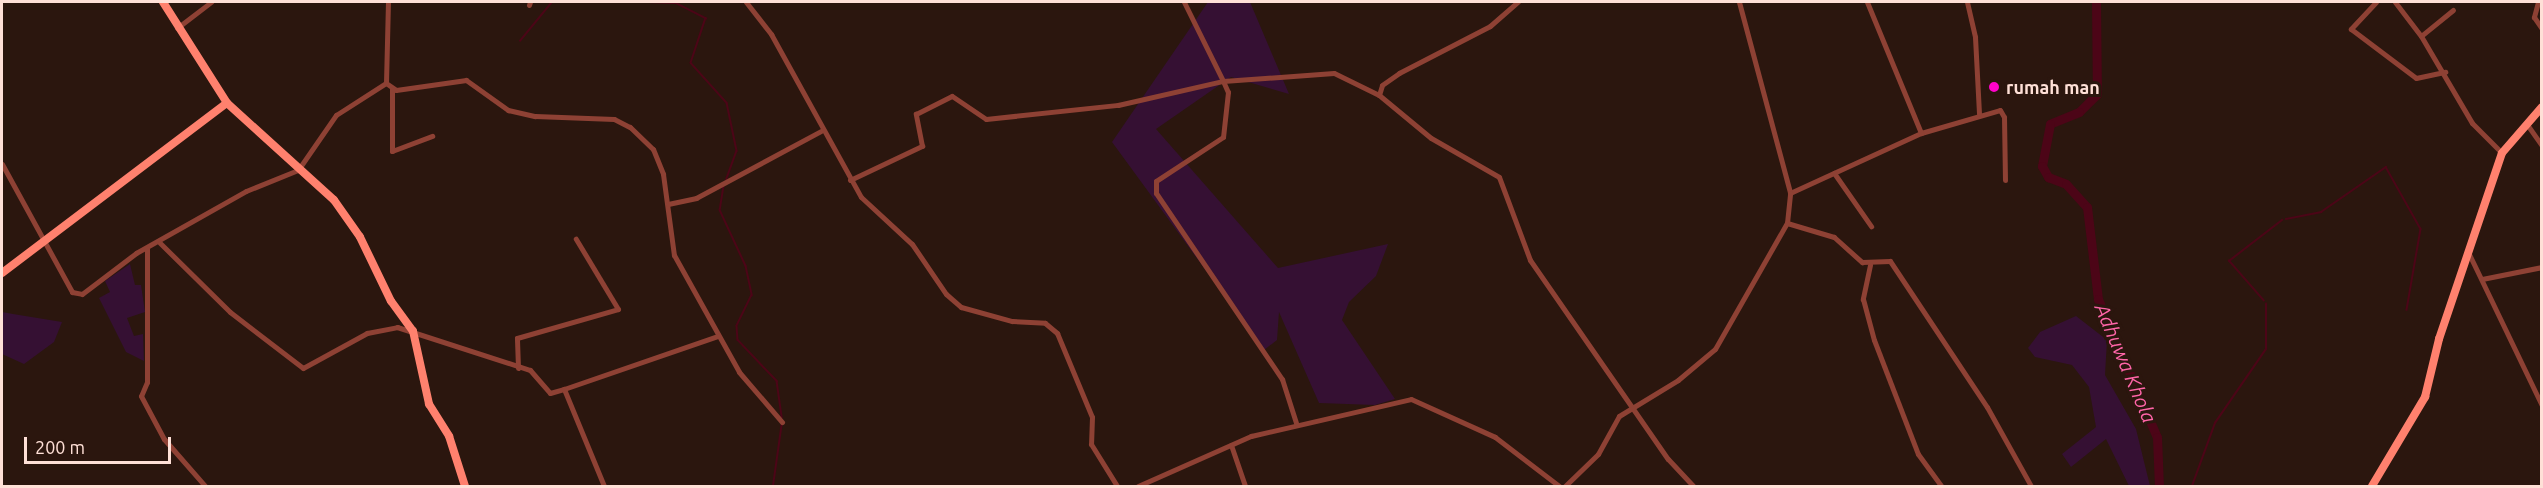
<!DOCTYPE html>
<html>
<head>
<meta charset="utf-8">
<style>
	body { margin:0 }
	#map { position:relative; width:2543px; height:488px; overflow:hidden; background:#2b160e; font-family:Ubuntu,sans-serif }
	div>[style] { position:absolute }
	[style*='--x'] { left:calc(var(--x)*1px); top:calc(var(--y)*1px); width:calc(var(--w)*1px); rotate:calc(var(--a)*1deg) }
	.green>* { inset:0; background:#351033 }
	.stream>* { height:1.5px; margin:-0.75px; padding:0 0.75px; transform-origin:0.75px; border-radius:0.75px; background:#4c0517 }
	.river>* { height:9px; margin:-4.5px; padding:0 4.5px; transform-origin:4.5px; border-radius:4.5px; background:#4c0517 }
	.street>* { height:5px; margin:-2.5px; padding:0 2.5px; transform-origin:2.5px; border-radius:2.5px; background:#8e4134 }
	.secondary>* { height:8px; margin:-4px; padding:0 4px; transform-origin:4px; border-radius:4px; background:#ff816e }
	.dots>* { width:16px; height:16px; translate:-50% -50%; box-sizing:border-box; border:3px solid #2b160e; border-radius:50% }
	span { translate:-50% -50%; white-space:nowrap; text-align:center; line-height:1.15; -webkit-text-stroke:6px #2b160e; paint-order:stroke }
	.poi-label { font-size:18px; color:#ffe0d7; font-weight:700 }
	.left { translate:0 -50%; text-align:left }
	.water-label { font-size:20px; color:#ff65a8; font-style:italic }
	.frame { position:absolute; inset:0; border:3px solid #ffe0d7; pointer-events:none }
	.scale { position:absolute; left:24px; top:437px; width:147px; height:27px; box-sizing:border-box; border:3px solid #ffe0d7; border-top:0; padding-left:8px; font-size:18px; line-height:21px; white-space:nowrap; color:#ffe0d7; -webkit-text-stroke:4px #2b160e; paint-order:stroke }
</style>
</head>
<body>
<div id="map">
	<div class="green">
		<i style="clip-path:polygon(1208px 2px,1250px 2px,1289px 94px,1231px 77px,1156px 129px,1278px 268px,1388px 244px,1376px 276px,1349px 302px,1342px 320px,1395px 399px,1375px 405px,1319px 403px,1279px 312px,1277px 340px,1264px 350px,1112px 142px)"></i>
		<i style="clip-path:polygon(130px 264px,135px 285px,141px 285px,145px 312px,127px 318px,134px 336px,143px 334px,144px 361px,126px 352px,99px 298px,110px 292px,105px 281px)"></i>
		<i style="clip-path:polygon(2px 312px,13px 314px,62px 322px,54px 342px,24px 364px,2px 354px)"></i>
		<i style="clip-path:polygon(2076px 316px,2107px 340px,2105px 375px,2136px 429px,2150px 486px,2129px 486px,2106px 439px,2071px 467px,2062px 454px,2096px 427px,2089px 387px,2072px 365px,2035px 357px,2028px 348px,2040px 332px)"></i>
	</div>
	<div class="stream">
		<i style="--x:649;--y:2;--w:27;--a:2"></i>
		<i style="--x:676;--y:3;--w:34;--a:27"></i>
		<i style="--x:706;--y:18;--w:47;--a:108.4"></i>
		<i style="--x:691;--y:63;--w:54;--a:48"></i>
		<i style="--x:727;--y:103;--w:49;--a:78.2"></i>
		<i style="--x:737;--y:151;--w:30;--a:110"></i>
		<i style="--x:520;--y:41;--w:50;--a:-50.6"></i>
		<i style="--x:724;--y:186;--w:24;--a:99"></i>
		<i style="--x:720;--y:210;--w:62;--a:65.1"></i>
		<i style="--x:746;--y:266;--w:30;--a:78"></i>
		<i style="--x:752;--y:295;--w:34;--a:116"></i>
		<i style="--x:737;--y:326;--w:14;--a:86"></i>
		<i style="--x:738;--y:340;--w:57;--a:46.4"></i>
		<i style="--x:777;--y:381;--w:37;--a:82"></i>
		<i style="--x:2286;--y:219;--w:36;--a:-11"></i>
		<i style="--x:2321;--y:212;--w:79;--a:-34.7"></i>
		<i style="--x:2386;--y:167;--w:71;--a:60.6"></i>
		<i style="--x:2421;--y:229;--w:82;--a:99.8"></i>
		<i style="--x:2264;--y:301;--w:53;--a:-131.2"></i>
		<i style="--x:2229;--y:261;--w:67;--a:-37.7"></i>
		<i style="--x:773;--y:486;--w:65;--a:-82"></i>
		<i style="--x:2192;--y:486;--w:67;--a:-69.9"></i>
		<i style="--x:2215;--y:423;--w:90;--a:-55.4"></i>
		<i style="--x:2266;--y:349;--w:45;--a:-90"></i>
	</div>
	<div class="river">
		<i style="--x:2096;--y:2;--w:92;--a:89.4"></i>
		<i style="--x:2097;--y:94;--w:25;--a:135"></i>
		<i style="--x:2079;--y:112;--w:31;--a:158"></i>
		<i style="--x:2050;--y:124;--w:43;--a:100.8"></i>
		<i style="--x:2042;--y:166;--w:13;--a:61"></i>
		<i style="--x:2048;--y:177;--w:19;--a:21"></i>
		<i style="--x:2066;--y:184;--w:31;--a:48"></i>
		<i style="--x:2087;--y:207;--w:93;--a:83.2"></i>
		<i style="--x:2098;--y:299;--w:150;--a:66.9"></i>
		<i style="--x:2157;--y:437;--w:49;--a:87.7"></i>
	</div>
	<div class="street">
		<i style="--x:746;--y:2;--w:41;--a:52"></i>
		<i style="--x:771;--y:34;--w:186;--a:61.1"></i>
		<i style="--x:861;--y:197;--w:69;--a:42.7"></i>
		<i style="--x:912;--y:244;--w:60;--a:55.8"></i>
		<i style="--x:946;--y:294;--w:20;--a:41"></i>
		<i style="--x:961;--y:307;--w:53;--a:15.4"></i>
		<i style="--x:1012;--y:321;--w:33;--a:3"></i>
		<i style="--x:1045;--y:323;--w:16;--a:40"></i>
		<i style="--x:1057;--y:333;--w:91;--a:67.4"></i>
		<i style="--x:1092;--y:417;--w:27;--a:92"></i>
		<i style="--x:1091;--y:444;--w:49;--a:58.2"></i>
		<i style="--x:1184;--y:2;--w:88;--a:63.7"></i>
		<i style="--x:1223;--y:81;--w:111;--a:-4.1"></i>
		<i style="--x:1334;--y:73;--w:50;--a:26.1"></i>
		<i style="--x:1379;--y:95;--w:67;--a:39.6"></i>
		<i style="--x:1431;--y:138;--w:78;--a:29.8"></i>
		<i style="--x:1499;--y:177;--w:89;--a:69.5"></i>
		<i style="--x:1530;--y:260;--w:242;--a:55.3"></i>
		<i style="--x:1668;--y:459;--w:37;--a:47"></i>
		<i style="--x:1739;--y:2;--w:198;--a:75"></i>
		<i style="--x:1790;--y:193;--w:144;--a:-24.6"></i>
		<i style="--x:1921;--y:133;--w:82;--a:-16.2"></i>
		<i style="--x:2000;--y:110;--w:8;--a:60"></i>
		<i style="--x:2004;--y:117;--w:63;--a:89.1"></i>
		<i style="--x:1867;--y:2;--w:142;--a:67.6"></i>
		<i style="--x:1967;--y:2;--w:36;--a:77"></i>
		<i style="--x:1975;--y:37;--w:77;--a:87"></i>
		<i style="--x:2376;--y:2;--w:37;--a:133"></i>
		<i style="--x:2351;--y:29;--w:81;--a:37"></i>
		<i style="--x:2416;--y:78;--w:30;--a:-12"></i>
		<i style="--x:2395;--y:2;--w:43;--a:52.6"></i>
		<i style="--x:2538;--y:2;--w:16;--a:105"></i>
		<i style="--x:2534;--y:17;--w:14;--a:56"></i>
		<i style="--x:529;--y:5;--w:3;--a:-72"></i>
		<i style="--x:2453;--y:10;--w:41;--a:140.9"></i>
		<i style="--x:2421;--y:36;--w:101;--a:59.6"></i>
		<i style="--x:2472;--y:123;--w:42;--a:45"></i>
		<i style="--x:177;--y:28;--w:43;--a:-37.4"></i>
		<i style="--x:386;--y:83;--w:12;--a:35"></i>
		<i style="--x:396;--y:90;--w:71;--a:-8.1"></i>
		<i style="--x:466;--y:80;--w:52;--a:35.5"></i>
		<i style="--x:508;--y:110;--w:28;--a:13"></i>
		<i style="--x:535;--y:116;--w:79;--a:2.2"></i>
		<i style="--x:614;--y:119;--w:18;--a:27"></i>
		<i style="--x:630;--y:127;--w:32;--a:44"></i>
		<i style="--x:653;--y:149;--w:27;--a:68"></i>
		<i style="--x:663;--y:174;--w:82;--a:82.3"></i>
		<i style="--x:674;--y:255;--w:134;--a:60.9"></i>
		<i style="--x:739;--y:372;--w:66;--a:49.3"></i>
		<i style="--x:392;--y:89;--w:62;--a:90"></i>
		<i style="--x:392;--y:151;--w:43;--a:-20.6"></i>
		<i style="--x:1379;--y:95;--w:10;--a:-73"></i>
		<i style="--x:1382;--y:85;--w:21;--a:-35"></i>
		<i style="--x:1399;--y:73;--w:102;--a:-27.3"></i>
		<i style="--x:1490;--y:26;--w:37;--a:-41"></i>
		<i style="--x:2526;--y:123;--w:28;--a:55"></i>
		<i style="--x:2;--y:164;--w:146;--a:61.3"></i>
		<i style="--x:72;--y:292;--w:10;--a:11"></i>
		<i style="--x:82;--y:294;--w:68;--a:-37.2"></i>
		<i style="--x:136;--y:253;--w:126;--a:-29.4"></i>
		<i style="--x:246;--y:191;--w:56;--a:-22"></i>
		<i style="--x:298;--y:170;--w:67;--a:-55.4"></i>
		<i style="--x:336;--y:115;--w:59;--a:-32.6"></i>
		<i style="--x:386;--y:83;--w:81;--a:-88.6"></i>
		<i style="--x:1834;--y:173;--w:65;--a:55.1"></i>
		<i style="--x:850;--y:180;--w:80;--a:-25.3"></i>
		<i style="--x:922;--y:146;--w:33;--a:-101"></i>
		<i style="--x:916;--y:114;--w:40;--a:-26.6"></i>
		<i style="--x:952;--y:96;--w:41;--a:34.1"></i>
		<i style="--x:986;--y:119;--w:133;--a:-6.1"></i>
		<i style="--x:1118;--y:105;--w:108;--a:-12.9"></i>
		<i style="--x:1223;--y:81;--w:12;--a:66"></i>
		<i style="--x:1228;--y:92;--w:45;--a:96.3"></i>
		<i style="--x:1223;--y:137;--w:80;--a:146.7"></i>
		<i style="--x:1156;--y:181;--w:12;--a:90"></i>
		<i style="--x:1156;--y:193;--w:225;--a:55.9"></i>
		<i style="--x:1282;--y:379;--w:46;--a:72.3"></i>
		<i style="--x:668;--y:204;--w:29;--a:-12"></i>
		<i style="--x:696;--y:198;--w:142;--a:-28.2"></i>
		<i style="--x:1787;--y:223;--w:49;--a:16.6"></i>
		<i style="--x:1834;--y:237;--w:38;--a:42"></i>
		<i style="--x:1862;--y:262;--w:28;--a:-2"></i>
		<i style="--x:1890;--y:261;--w:175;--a:56.4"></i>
		<i style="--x:1987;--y:407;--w:90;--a:60.9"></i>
		<i style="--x:160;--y:243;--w:98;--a:44.6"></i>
		<i style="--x:230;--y:312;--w:92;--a:37.5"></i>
		<i style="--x:303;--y:368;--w:73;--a:-28.7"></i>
		<i style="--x:367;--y:333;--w:31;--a:-11"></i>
		<i style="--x:397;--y:327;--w:140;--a:17.9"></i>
		<i style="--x:530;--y:370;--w:30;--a:49"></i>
		<i style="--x:550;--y:393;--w:15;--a:-16"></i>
		<i style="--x:147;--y:248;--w:134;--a:90"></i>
		<i style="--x:147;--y:382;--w:15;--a:113"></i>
		<i style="--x:141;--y:396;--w:49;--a:61.9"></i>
		<i style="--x:164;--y:439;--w:62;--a:48.9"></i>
		<i style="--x:2469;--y:254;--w:169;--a:64.3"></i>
		<i style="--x:1870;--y:265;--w:35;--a:102"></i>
		<i style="--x:1863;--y:299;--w:42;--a:75"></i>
		<i style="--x:1874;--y:340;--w:122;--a:68.9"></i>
		<i style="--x:1918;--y:454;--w:39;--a:54"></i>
		<i style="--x:2482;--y:279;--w:61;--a:-11.3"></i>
		<i style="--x:518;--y:368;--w:30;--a:-92"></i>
		<i style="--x:517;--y:338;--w:105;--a:-16"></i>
		<i style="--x:618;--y:309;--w:82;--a:-121"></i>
		<i style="--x:1231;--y:445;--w:43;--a:71.1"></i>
		<i style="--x:604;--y:486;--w:105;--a:-112.4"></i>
		<i style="--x:564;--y:389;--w:163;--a:-19"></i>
		<i style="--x:1138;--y:486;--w:124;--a:-23.9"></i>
		<i style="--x:1251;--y:436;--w:164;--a:-13"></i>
		<i style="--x:1411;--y:399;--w:92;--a:24.3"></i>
		<i style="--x:1495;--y:437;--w:81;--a:37.4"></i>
		<i style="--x:1565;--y:486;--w:46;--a:-44.1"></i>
		<i style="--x:1598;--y:454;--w:43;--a:-61.1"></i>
		<i style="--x:1619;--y:416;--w:69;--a:-31.4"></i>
		<i style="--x:1678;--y:380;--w:48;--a:-40"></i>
		<i style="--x:1715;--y:349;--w:145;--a:-60.3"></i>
		<i style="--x:1787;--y:223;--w:30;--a:-84"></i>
	</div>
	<div class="secondary">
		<i style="--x:163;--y:2;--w:120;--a:57.6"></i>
		<i style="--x:227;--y:103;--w:144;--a:42.2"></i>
		<i style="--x:334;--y:200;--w:45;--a:54.9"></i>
		<i style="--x:360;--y:237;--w:71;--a:64.2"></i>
		<i style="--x:391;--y:301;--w:37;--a:54"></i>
		<i style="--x:413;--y:331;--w:75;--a:77.6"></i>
		<i style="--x:429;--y:404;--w:38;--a:58"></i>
		<i style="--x:449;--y:436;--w:52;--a:72.3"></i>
		<i style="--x:2;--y:273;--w:282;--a:-37.1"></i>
		<i style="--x:2372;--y:486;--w:104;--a:-59.2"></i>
		<i style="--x:2425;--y:397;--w:60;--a:-76.4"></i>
		<i style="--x:2439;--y:339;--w:196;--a:-71.3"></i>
		<i style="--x:2502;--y:153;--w:61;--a:-49"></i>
	</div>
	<div class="dots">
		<i style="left:1994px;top:87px;background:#ff03cb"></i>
	</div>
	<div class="poi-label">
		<span class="left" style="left:2006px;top:87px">rumah man</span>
	</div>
	<div class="water-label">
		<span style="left:2126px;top:363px;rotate:67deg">Adhuwa Khola</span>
	</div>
	<div class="frame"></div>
	<div class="scale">200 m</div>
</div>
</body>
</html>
